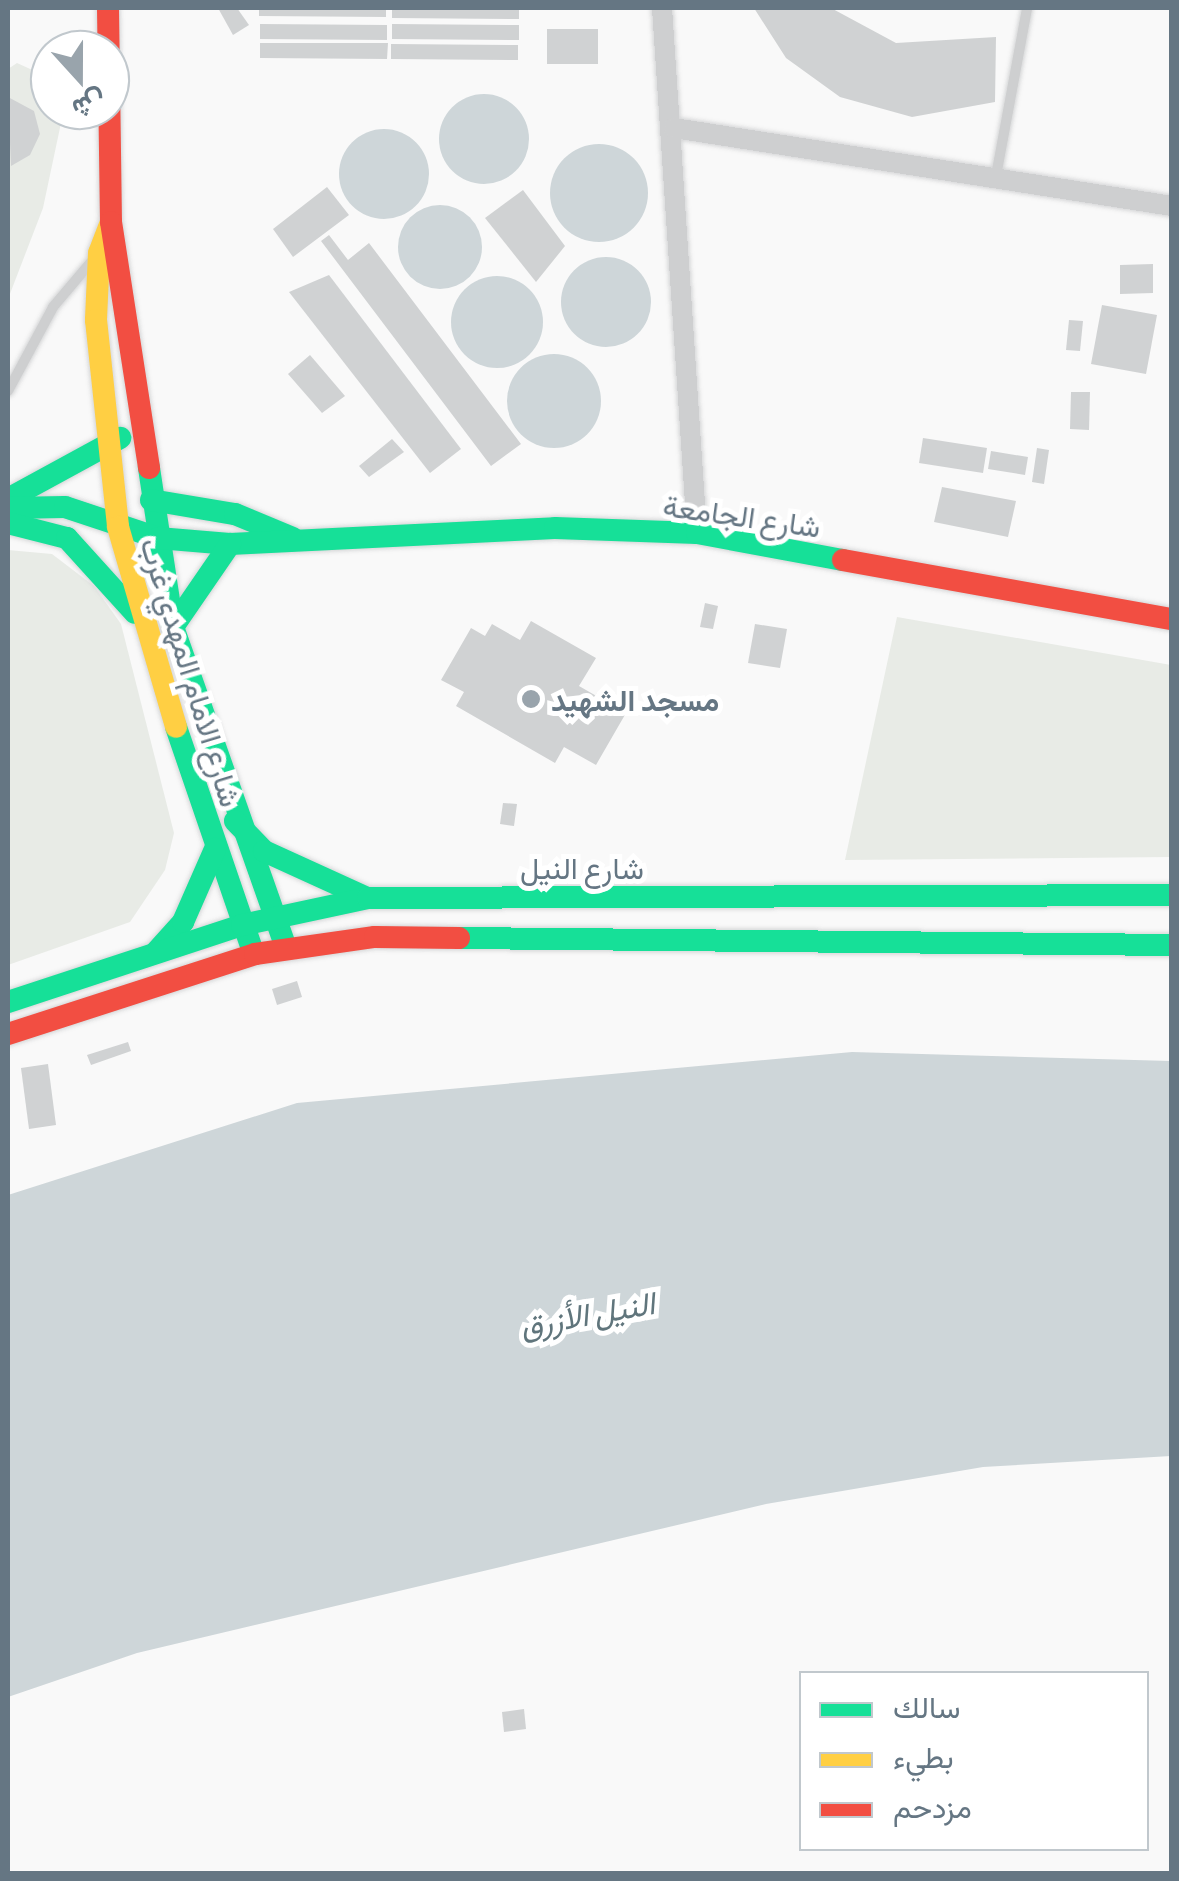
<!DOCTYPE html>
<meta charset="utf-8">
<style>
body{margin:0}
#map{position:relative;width:1179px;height:1881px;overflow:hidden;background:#f9f9f9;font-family:Commissioner,Vazirmatn,sans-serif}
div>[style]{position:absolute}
.green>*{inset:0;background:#e8ebe6}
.water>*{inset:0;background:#ced6d9}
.round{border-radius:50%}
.building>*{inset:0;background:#d0d2d3}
.roads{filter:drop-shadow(0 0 2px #d5d6d7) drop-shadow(0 0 2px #d5d6d7)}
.lane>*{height:10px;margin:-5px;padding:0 5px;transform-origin:5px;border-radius:5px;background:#cecfd0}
.street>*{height:20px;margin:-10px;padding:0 10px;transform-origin:10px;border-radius:10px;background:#cecfd0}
.fast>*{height:22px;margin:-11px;padding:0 11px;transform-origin:11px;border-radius:11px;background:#16e098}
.slow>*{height:22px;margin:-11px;padding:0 11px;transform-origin:11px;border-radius:11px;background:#ffcf43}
.jam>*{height:22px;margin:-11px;padding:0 11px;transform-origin:11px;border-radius:11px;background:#f24e42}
.dots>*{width:28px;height:28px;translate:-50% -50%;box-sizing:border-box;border:5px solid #fff;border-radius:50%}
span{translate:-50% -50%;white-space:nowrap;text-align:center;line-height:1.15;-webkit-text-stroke:10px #fff;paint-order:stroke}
.street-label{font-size:30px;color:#657683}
.poi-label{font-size:30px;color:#657683;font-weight:700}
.left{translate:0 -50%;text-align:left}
.water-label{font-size:32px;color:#60757c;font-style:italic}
.frame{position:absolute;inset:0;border:10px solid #657683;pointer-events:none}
.legend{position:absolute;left:799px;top:1671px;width:350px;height:180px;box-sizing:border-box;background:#fff;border:2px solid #c1c8cd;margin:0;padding:12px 18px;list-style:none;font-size:30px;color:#657683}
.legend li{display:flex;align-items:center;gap:20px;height:50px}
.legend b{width:50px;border:2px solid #c1c8cd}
.north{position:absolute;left:30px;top:30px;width:100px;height:100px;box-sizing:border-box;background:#fff;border:2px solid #c1c8cd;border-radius:50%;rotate:159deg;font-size:28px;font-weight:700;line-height:40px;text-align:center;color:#657683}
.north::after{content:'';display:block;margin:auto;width:35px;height:45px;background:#99a4ac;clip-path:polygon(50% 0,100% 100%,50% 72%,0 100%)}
</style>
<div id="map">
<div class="green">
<div style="clip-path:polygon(17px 63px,50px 78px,50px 110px,60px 110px,61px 123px,43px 208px,8px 299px,8px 69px)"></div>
<div style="clip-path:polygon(8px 550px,52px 554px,94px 586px,121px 624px,174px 833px,165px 870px,130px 922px,8px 965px)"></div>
<div style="clip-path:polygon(897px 617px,1171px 665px,1171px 857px,845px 860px)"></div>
</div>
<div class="water">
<div class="round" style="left:439px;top:94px;width:90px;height:90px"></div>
<div class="round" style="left:339px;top:129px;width:90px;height:90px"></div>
<div class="round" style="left:550px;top:144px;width:98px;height:98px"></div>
<div class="round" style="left:398px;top:205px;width:84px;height:84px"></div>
<div class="round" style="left:561px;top:257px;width:90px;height:90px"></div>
<div class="round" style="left:451px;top:276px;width:92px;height:92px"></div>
<div class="round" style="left:507px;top:354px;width:94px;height:94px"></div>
<div style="clip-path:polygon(852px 1052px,1171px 1061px,1171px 1456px,983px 1467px,766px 1504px,137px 1653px,8px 1697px,8px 1195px,297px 1103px)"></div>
</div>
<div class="building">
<div style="clip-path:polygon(218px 8px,237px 8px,249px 25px,233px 35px)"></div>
<div style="clip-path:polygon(259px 8px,386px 8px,386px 17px,259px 16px)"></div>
<div style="clip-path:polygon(392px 8px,519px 8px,519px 19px,392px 18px)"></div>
<div style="clip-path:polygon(754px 8px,831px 8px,896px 43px,996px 37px,995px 102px,912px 117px,840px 97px,786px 58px)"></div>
<div style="clip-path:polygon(260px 24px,387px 25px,387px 40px,260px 39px)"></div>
<div style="clip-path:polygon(392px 24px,519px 25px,519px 40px,392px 39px)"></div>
<div style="clip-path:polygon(547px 29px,598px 29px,598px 64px,547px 64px)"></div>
<div style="clip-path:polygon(260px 43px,388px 43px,387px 59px,260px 58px)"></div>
<div style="clip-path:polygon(391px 44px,518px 45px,518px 60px,391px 59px)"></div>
<div style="clip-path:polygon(8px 97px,34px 111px,40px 134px,30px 155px,11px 166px)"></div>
<div style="clip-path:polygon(327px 187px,349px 215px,293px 257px,273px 229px)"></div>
<div style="clip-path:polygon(523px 190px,565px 246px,536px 282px,485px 218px)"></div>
<div style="clip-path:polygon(329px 235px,348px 260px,369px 243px,521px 444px,491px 466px,321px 241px)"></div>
<div style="clip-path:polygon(1153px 264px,1153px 293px,1120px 294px,1120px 265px)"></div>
<div style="clip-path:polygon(329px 275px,461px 449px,430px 473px,289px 292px)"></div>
<div style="clip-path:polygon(1102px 305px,1157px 315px,1146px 374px,1091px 364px)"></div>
<div style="clip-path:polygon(1069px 320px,1083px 321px,1080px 351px,1066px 350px)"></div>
<div style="clip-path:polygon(310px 355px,345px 396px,322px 413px,288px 374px)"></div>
<div style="clip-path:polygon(1071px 392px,1090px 392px,1089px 430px,1070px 429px)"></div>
<div style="clip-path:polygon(923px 438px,987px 448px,983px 473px,919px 463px)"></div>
<div style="clip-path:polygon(392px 439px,404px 452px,369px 477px,359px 466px)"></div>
<div style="clip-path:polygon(1037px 448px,1049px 450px,1044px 484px,1032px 482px)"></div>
<div style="clip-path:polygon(991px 451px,1028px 457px,1025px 475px,988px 469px)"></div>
<div style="clip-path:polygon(942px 487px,1016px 501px,1008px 537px,934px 522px)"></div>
<div style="clip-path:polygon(705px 603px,718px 606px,713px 629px,700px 627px)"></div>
<div style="clip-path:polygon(531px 621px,596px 658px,579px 686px,626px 713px,596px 765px,564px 747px,555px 763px,456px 706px,464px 692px,441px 680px,471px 628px,485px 636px,492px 624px,520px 640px)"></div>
<div style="clip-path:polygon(755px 624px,787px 629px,780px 668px,748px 663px)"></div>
<div style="clip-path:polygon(503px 803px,517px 804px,514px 826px,500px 824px)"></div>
<div style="clip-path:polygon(297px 981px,302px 997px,277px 1005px,272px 989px)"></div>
<div style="clip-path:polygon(128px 1042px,131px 1051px,91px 1065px,87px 1055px)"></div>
<div style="clip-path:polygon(48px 1064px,56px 1125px,29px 1129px,21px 1068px)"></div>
<div style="clip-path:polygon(524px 1709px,526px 1729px,504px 1732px,502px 1712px)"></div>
</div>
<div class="roads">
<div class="lane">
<div style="left:996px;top:176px;width:171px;rotate:-79.5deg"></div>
<div style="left:8px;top:391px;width:95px;rotate:-61.8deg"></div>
<div style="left:53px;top:307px;width:59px;rotate:-49.8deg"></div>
</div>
<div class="street">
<div style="left:662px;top:8px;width:526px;rotate:86.19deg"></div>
<div style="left:674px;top:128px;width:504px;rotate:8.9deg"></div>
</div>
<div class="fast">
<div style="left:149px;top:468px;width:161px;rotate:81.4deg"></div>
<div style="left:173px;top:627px;width:340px;rotate:70.6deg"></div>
<div style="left:8px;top:499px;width:128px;rotate:-28.6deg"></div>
<div style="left:151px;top:500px;width:85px;rotate:9.5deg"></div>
<div style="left:235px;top:514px;width:63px;rotate:22.5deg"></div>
<div style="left:8px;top:508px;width:57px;rotate:-1deg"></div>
<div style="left:65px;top:507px;width:98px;rotate:18.4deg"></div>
<div style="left:158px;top:538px;width:72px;rotate:4.8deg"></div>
<div style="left:230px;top:544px;width:325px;rotate:-2.8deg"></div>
<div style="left:555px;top:528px;width:142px;rotate:2deg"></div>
<div style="left:697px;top:533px;width:148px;rotate:10.5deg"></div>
<div style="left:8px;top:523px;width:61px;rotate:14.3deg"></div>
<div style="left:67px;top:538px;width:101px;rotate:47.8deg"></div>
<div style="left:173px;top:627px;width:101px;rotate:-55.5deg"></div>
<div style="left:176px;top:727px;width:231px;rotate:71.1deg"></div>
<div style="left:235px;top:821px;width:42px;rotate:46deg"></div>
<div style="left:264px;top:851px;width:111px;rotate:24.5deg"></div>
<div style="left:459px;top:938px;width:713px;rotate:0.56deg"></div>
<div style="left:155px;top:953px;width:42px;rotate:-47.9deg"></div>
<div style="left:183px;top:922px;width:80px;rotate:-66.3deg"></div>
<div style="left:8px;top:1002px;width:246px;rotate:-18.2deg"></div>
<div style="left:242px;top:925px;width:129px;rotate:-12.1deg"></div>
<div style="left:368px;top:898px;width:804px;rotate:-0.21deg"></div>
</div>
<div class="slow">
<div style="left:111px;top:222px;width:33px;rotate:111deg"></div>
<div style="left:99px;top:253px;width:67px;rotate:92.6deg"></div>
<div style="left:96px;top:320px;width:208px;rotate:83.9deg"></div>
<div style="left:118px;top:527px;width:208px;rotate:73.8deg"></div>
</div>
<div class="jam">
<div style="left:108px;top:8px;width:214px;rotate:89.2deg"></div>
<div style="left:111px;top:222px;width:249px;rotate:81.2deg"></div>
<div style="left:843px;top:560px;width:334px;rotate:10.2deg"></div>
<div style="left:8px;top:1034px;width:260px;rotate:-17.9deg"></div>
<div style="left:255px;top:954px;width:121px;rotate:-8.1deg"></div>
<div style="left:375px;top:937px;width:84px;rotate:0.7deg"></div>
</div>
</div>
<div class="dots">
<div style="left:531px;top:699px;background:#99a4ac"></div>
</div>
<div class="street-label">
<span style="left:742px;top:515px;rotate:8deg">شارع الجامعة</span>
<span style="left:192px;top:672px;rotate:73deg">شارع الامام المهدي غرب</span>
<span style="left:582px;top:867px">شارع النيل</span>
</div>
<div class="poi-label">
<span class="left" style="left:551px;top:699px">مسجد الشهيد</span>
</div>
<div class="water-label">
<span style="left:587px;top:1313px;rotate:-10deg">النيل الأزرق</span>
</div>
<div class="frame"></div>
<ul class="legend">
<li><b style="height:12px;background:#16e098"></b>سالك</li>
<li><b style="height:12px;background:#ffcf43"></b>بطيء</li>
<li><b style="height:12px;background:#f24e42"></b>مزدحم</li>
</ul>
<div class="north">ش</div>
</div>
